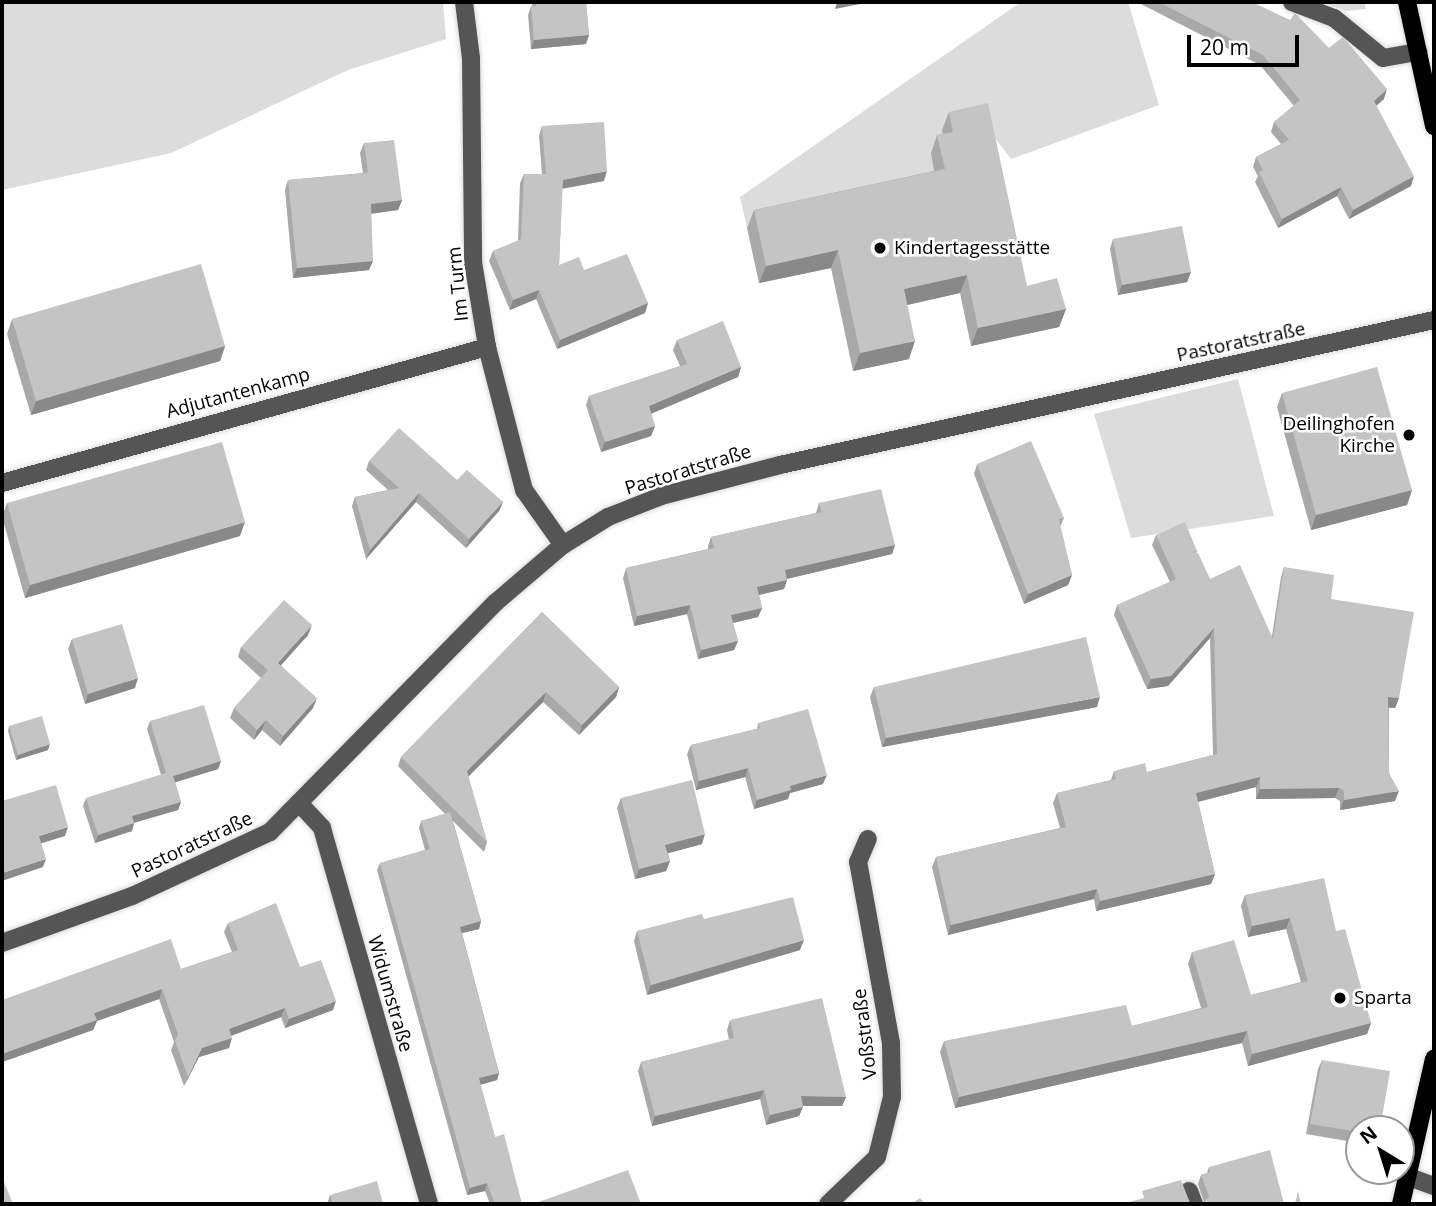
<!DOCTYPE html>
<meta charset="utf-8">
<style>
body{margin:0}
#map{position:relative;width:1436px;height:1206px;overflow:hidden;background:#fff;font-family:"Open Sans",sans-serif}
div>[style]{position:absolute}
.green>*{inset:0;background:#dcdcdc}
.roads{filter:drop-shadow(0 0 2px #dbdbdb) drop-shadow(0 0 2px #dbdbdb)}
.minor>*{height:18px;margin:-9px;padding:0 9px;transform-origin:9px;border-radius:9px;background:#555}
.major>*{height:18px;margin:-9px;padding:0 9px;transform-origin:9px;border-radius:9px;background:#000}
.wall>*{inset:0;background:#a9a9a9}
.shaded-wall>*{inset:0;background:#898989}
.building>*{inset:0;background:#c4c4c4}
.dots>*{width:19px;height:19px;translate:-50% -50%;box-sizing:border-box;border:4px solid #fff;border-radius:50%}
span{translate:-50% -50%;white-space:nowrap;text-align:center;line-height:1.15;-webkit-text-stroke:5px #fff;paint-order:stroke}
.poi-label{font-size:19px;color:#000}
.left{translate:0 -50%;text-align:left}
.right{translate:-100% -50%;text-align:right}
.street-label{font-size:19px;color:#000}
.frame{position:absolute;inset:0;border:4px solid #000;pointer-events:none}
.north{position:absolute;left:1345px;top:1115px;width:70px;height:70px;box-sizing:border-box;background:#fff;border:2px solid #999;border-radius:50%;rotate:322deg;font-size:19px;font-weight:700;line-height:28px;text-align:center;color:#000}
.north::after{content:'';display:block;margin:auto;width:24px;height:32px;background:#000;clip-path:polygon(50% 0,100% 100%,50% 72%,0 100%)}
.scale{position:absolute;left:1187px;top:35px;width:112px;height:32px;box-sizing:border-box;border:4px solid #000;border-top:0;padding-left:9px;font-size:21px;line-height:24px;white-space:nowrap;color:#000;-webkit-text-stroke:5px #fff;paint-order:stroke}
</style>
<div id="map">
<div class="green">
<div style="clip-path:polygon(2px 2px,443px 2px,446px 39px,348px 70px,171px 153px,2px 190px)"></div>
<div style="clip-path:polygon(1021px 2px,1128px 2px,1159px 105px,1011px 159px,982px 121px,943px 130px,947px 150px,938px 187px,747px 228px,740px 197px)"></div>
<div style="clip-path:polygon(1322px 2px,1364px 2px,1366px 9px,1346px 11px)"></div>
<div style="clip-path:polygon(1238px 379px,1274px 516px,1131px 538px,1094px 414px)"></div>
</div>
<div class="roads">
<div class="minor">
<div style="left:464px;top:2px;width:56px;rotate:82.9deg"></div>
<div style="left:471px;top:58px;width:204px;rotate:89.4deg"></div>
<div style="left:473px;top:262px;width:86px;rotate:80.6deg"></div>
<div style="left:487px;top:347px;width:148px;rotate:75.5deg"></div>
<div style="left:524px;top:490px;width:67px;rotate:54.7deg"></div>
<div style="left:1292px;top:2px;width:45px;rotate:20.9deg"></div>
<div style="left:1334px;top:18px;width:63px;rotate:39.2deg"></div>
<div style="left:1383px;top:58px;width:36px;rotate:-10deg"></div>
<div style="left:2px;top:483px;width:504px;rotate:-15.66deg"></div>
<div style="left:299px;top:803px;width:34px;rotate:47deg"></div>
<div style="left:322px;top:828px;width:391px;rotate:74.1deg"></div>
<div style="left:2px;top:943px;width:138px;rotate:-19.9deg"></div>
<div style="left:132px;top:896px;width:152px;rotate:-24.9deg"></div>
<div style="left:270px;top:832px;width:321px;rotate:-45.5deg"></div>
<div style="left:495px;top:603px;width:89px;rotate:-40.5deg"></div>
<div style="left:563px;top:545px;width:53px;rotate:-31.9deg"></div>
<div style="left:608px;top:517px;width:57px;rotate:-21.6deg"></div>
<div style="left:661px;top:496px;width:123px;rotate:-14.6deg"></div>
<div style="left:780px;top:465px;width:670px;rotate:-12.5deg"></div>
<div style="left:1409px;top:1177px;width:27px;rotate:20deg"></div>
<div style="left:1189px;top:1191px;width:14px;rotate:69deg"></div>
<div style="left:828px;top:1204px;width:68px;rotate:-43.8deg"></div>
<div style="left:877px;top:1157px;width:62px;rotate:-76deg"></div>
<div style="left:892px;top:1097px;width:54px;rotate:-91.1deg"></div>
<div style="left:891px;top:1043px;width:184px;rotate:-100.3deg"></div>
<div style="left:858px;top:862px;width:25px;rotate:-67deg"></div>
</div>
<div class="major">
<div style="left:1407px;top:2px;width:127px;rotate:77.7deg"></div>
<div style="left:1401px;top:1204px;width:149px;rotate:-77.2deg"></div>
</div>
</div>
<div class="wall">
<div style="clip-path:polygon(532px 2px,586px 2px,589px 35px,586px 44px,531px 49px,528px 15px,531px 6px,532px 6px)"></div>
<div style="clip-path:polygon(1137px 2px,1252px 2px,1329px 48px,1384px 99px,1376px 106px,1411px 186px,1349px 219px,1337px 196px,1278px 228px,1255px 182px,1258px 176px,1253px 167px,1256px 157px,1281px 144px,1271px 132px,1274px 122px,1294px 106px,1260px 65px)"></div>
<div style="clip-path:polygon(949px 112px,1027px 286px,1066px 309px,1059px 327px,971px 346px,960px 293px,907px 305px,909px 359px,853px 371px,831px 268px,759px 283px,747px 228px,754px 210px,934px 171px,931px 153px,937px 135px,943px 134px,942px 130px)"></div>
<div style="clip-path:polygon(542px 126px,604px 181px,562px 189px,559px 265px,584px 270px,648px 303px,645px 313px,557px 349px,536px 299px,510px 310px,489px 261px,493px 251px,518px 241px,520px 183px,524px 174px,542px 174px,539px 136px)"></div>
<div style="clip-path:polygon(364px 143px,402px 200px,398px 210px,371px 214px,369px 270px,293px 278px,285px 190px,288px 180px,363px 173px,360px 153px)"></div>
<div style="clip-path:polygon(1113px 239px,1191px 272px,1187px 282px,1118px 295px,1110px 249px)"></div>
<div style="clip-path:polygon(12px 319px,225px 346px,220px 361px,31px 415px,7px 334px)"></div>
<div style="clip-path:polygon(677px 340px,741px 367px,738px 377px,651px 414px,655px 426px,651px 436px,601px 452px,586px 405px,589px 396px,680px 366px,673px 350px)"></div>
<div style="clip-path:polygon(1282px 393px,1412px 490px,1407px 505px,1311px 530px,1277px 407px)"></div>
<div style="clip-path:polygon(369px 461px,457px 480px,503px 502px,499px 511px,466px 548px,416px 502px,366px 559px,352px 506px,355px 497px,388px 490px,366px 470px)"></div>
<div style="clip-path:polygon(977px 464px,1064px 518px,1060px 527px,1072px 575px,1068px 585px,1024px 604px,974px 474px)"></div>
<div style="clip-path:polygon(7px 503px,240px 536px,25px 598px,2px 517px)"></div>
<div style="clip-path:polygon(819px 503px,895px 545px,892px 554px,787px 579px,784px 589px,759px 595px,762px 608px,758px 617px,733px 623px,738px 641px,734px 650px,698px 659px,687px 614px,634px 626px,623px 578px,626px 568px,708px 549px,708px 546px,711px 537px,816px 513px)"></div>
<div style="clip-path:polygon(1156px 535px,1197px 551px,1196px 553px,1210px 579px,1272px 636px,1281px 577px,1284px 567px,1331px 599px,1399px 698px,1395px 708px,1389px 708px,1389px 773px,1395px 801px,1340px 810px,1340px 801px,1335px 798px,1256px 799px,1256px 787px,1198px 802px,1215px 874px,1211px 884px,1096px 911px,1094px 899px,948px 935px,932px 867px,936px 857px,1060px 828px,1053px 803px,1057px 793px,1111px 780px,1114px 771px,1147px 772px,1213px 755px,1210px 638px,1168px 686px,1147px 689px,1114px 615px,1117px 605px,1170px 582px,1152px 545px)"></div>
<div style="clip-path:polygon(542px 612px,619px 687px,616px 697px,579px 735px,543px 702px,468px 776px,487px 842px,484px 852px,453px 821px,481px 921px,479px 929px,462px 933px,499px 1073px,497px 1080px,480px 1085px,495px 1137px,522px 1204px,490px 1204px,485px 1191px,467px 1195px,377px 870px,380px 863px,425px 850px,419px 828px,421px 821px,445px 814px,398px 766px,401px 757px)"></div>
<div style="clip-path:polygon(308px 635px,281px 665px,313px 708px,280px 746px,262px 730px,254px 740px,230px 718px,234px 708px,261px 678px,238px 657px,241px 647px)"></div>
<div style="clip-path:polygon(72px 639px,135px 688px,85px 704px,68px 649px)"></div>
<div style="clip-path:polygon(874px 687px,1097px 707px,882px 747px,870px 697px)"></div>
<div style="clip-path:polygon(150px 721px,221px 761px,218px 769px,175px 782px,181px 802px,178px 810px,134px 823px,132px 831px,95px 843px,83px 806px,86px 798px,161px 775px,147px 729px)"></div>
<div style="clip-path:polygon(758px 723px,823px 784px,790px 793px,788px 799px,754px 809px,745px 777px,696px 790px,687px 754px,691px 745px,757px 729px)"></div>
<div style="clip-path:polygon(9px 726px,48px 750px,16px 760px,8px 731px)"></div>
<div style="clip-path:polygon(621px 798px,702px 844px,668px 853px,670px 861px,666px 871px,635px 879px,617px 808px)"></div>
<div style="clip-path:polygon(1245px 895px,1336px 931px,1371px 1023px,1367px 1034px,1248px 1066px,1242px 1043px,955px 1108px,940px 1052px,944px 1041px,1132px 1026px,1201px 1008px,1188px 964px,1192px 952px,1251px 995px,1301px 982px,1286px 929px,1248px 937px,1241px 906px)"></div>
<div style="clip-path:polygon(704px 919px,800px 950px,647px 995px,634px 941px,637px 931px)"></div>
<div style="clip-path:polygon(228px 923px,300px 967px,333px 1010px,285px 1028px,281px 1017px,231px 1036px,229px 1048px,199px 1057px,184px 1086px,171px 1050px,174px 1042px,159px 999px,97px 1021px,93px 1030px,2px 1062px,181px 969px,232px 952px,224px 932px)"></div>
<div style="clip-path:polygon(730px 1020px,846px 1097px,842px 1106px,803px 1106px,799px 1116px,766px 1125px,760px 1099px,652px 1126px,638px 1071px,641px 1062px,729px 1040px,727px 1030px)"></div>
<div style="clip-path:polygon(1322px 1060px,1359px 1129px,1359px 1143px,1306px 1134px,1318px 1069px)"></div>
<div style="clip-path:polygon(1209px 1167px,1284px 1204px,1204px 1202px,1198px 1184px,1201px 1175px,1207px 1173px)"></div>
<div style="clip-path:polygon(330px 1195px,383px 1204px,327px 1204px)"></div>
</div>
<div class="shaded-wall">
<div style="clip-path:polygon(837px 2px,870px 2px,835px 9px)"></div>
<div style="clip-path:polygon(589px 35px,586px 44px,531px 49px,534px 40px)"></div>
<div style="clip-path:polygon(1387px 89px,1384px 99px,1370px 111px,1374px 101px)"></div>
<div style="clip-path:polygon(607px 171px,604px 181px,559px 189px,563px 180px)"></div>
<div style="clip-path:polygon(1414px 176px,1411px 186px,1349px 219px,1353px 210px)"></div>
<div style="clip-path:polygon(1341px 187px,1337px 196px,1278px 228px,1282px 219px)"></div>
<div style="clip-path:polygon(402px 200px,398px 210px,367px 214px,371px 204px)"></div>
<div style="clip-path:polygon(838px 250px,831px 268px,759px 283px,766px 266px)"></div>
<div style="clip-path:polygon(373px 261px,369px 270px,293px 278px,297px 268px)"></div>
<div style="clip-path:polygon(1191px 272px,1187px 282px,1118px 295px,1122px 285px)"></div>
<div style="clip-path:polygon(967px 275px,960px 293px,898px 307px,904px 289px)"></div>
<div style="clip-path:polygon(539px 290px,536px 299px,510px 310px,513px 300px)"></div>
<div style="clip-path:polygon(648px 303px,645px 313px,557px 349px,560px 340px)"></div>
<div style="clip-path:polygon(1066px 309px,1059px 327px,971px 346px,978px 328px)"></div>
<div style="clip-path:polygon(915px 341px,909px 359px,853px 371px,860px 353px)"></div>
<div style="clip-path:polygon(225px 346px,220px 361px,31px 415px,36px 401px)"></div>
<div style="clip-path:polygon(741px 367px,738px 377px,645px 416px,649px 406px)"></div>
<div style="clip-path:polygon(655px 426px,651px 436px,601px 452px,605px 442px)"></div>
<div style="clip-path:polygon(1412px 490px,1407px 505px,1311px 530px,1316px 515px)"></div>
<div style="clip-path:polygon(419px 493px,416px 502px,366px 559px,370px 550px)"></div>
<div style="clip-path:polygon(503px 502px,499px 511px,466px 548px,469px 539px)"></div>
<div style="clip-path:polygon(245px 522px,240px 536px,25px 598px,30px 585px)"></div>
<div style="clip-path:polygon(895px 545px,892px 554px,782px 580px,785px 570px)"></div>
<div style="clip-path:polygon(1072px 575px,1068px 585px,1024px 604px,1028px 594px)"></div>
<div style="clip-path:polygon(787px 580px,784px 589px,754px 596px,757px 587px)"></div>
<div style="clip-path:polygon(690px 605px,687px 614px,634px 626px,637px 616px)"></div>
<div style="clip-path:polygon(762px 608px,758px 617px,728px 624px,731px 615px)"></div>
<div style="clip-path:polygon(312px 625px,308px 635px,274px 673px,278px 663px)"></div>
<div style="clip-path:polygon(1214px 628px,1210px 638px,1168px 686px,1147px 689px,1151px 679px)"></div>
<div style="clip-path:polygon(738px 641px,734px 650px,698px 659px,701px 650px)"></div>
<div style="clip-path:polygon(138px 678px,135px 688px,85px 704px,88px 694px)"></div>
<div style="clip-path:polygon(619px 687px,616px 697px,579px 735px,582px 725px)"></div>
<div style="clip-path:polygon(546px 692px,543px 702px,464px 781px,467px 771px)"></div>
<div style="clip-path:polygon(1100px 697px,1097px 707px,882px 747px,886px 738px)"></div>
<div style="clip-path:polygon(1388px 697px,1399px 698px,1395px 708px,1385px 707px)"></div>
<div style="clip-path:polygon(317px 698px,313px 708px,280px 746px,283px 736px)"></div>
<div style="clip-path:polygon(266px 720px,262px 730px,254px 740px,257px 730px)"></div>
<div style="clip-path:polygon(50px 744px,48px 750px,16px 760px,18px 755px)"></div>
<div style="clip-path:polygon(221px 761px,218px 769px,170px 784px,173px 776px)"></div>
<div style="clip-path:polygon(748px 768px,745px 777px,696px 790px,699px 781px)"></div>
<div style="clip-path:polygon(827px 775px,823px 784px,790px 793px,788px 799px,754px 809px,757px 800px,790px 786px)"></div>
<div style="clip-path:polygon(1260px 777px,1256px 787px,1193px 803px,1196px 793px)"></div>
<div style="clip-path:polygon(1339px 788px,1335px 798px,1256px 799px,1260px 789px)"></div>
<div style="clip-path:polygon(1399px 791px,1395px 801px,1340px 810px,1344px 800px)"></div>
<div style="clip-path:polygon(181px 802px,178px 810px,129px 824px,132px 816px)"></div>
<div style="clip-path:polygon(134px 823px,132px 831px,95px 843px,98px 835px)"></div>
<div style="clip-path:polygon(68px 827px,65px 836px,36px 845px,39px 836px)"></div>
<div style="clip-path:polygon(705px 834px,702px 844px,662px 855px,665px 845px)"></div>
<div style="clip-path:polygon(46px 859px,43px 867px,2px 881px,2px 873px)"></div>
<div style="clip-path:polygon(670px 861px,666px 871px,635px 879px,639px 869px)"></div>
<div style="clip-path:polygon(1215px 874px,1211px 884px,1096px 911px,1100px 901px)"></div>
<div style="clip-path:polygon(1097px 889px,1094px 899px,948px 935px,951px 925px)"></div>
<div style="clip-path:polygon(1290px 918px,1286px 929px,1248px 937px,1252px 926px)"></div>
<div style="clip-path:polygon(481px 921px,479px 929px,458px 934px,460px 927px)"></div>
<div style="clip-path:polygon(804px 940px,800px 950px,647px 995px,651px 985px)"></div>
<div style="clip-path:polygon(162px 989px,159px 999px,97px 1021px,93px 1030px,2px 1062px,2px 1054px,94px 1013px)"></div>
<div style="clip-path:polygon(336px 1001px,333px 1010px,285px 1028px,289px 1019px)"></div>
<div style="clip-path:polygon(285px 1008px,281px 1017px,225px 1038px,229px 1029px)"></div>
<div style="clip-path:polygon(1371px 1023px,1367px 1034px,1248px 1066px,1252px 1054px)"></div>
<div style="clip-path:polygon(1247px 1031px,1242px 1043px,955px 1108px,959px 1097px)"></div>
<div style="clip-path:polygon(232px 1038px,229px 1048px,199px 1057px,184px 1086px,188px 1077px,202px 1048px)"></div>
<div style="clip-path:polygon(499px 1073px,497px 1080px,476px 1086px,479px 1078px)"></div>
<div style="clip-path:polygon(764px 1090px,760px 1099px,652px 1126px,655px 1116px)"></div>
<div style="clip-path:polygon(801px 1096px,846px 1097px,842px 1106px,797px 1106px)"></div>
<div style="clip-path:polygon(803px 1107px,799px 1116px,766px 1125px,770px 1115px)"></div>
<div style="clip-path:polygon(487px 1183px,485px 1191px,467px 1195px,470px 1188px)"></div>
</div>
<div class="building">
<div style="clip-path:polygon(536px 2px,586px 2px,589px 35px,534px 40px,531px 6px,536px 6px)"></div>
<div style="clip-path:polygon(1158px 2px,1252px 2px,1290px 20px,1295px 13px,1329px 48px,1343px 37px,1387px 89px,1374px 101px,1414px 176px,1353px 210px,1341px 187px,1282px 219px,1259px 172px,1263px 170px,1256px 157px,1289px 140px,1274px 122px,1300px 100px,1263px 55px)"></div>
<div style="clip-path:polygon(988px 103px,1027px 286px,1057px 278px,1066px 309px,978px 328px,967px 275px,904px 289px,915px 341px,860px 353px,838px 250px,766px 266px,754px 210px,945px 169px,937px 135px,953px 132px,949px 112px)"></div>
<div style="clip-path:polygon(604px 122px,607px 171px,563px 180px,559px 265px,579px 257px,584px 270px,627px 254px,648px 303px,560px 340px,539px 290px,513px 300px,493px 251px,521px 239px,524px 174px,546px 174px,542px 126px)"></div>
<div style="clip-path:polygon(394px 140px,402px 200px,371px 204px,373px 261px,297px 268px,288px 180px,368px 173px,364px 143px)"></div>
<div style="clip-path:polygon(1182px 226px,1191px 272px,1122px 285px,1113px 239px)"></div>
<div style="clip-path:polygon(201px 264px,225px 346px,36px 401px,12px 319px)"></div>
<div style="clip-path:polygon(723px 321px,741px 367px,649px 406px,655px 426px,605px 442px,589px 396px,687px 364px,677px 340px)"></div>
<div style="clip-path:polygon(1377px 367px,1412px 490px,1316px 515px,1282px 393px)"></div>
<div style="clip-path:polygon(399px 428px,457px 480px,467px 470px,503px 502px,469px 539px,419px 493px,370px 550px,355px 497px,399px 488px,369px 461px)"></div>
<div style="clip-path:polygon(1031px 441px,1064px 518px,1059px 519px,1072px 575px,1028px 594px,977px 464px)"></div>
<div style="clip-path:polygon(222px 442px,245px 522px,30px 585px,7px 503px)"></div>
<div style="clip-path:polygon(881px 489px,895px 545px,785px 570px,787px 580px,757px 587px,762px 608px,731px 615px,738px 641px,701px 650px,690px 605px,637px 616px,626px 568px,714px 548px,711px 537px,822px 512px,819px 503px)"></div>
<div style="clip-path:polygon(1185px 522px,1197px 551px,1192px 552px,1198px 553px,1210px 579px,1240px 565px,1273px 639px,1284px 567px,1334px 575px,1331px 599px,1414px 612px,1399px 698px,1388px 697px,1389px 773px,1399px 791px,1344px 800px,1344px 791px,1339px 788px,1260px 789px,1260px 777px,1196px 793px,1215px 874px,1100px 901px,1097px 889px,951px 925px,936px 857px,1066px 827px,1057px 793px,1116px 779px,1114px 771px,1145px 763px,1147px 772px,1217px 754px,1214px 628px,1171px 676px,1151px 679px,1117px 605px,1176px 579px,1156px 535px)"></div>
<div style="clip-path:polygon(284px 600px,312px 625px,278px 663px,317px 698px,283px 736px,266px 720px,257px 730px,234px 708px,268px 670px,241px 647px)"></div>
<div style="clip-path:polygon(542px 612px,619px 687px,582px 725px,546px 692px,467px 771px,487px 842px,401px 757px)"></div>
<div style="clip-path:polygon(122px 624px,138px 678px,88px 694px,72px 639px)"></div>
<div style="clip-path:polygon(1086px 637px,1100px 697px,886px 738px,874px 687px)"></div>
<div style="clip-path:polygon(204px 705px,221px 761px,173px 776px,181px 802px,132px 816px,134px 823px,98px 835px,86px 798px,166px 773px,150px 721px)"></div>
<div style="clip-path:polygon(808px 709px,827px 775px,790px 786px,791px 790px,757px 800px,748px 768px,699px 781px,691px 745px,760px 728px,758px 723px)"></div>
<div style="clip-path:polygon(42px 716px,50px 744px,18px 755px,9px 726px)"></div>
<div style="clip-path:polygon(692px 780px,705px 834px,665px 845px,670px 861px,639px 869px,621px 798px)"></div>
<div style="clip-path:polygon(56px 785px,68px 827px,39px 836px,46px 859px,2px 873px,2px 801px)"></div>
<div style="clip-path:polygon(450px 812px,481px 921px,460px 927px,499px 1073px,479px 1078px,495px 1137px,504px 1134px,522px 1204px,495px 1204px,487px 1183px,470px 1188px,380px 863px,430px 849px,421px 821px)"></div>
<div style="clip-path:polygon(1324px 878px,1336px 931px,1345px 929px,1371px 1023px,1252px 1054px,1247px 1031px,959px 1097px,944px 1041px,1126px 1005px,1132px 1026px,1208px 1007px,1192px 952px,1234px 940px,1251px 995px,1308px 981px,1290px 918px,1252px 926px,1245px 895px)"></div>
<div style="clip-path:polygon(793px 897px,804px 940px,651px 985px,637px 931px,702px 914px,704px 919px)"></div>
<div style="clip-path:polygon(276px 903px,300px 967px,321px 960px,336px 1001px,289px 1019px,285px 1008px,229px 1029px,232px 1038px,202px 1048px,188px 1077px,175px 1041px,178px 1034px,162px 989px,94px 1013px,97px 1020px,2px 1054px,2px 1000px,171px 939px,181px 969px,238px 950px,228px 923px)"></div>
<div style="clip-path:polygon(822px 998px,846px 1097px,801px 1096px,803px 1107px,770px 1115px,764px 1090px,655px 1116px,641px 1062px,734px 1038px,730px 1020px)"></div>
<div style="clip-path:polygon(1322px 1060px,1390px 1071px,1380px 1129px,1359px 1129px,1359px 1132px,1310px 1124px)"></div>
<div style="clip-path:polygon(1270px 1150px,1284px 1204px,1202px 1204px,1209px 1196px,1201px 1175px,1210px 1172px,1209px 1167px)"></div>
<div style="clip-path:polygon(628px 1170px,641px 1204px,533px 1204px)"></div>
<div style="clip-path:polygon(2px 1177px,13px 1204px,2px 1204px)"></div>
<div style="clip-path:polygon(1181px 1180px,1190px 1203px,1194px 1204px,1122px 1204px,1144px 1198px,1142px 1191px)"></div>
<div style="clip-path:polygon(377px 1181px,383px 1204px,333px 1204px,330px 1195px)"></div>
<div style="clip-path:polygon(1298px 1191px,1301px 1204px,1295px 1204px)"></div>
<div style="clip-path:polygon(920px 1198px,925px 1204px,911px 1204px)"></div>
</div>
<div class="dots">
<div style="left:880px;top:248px;background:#000"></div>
<div style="left:1409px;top:435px;background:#000"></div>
<div style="left:1340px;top:998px;background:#000"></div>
</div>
<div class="poi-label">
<span class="left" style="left:894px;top:248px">Kindertagesstätte</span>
<span class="right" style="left:1395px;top:435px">Deilinghofen<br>Kirche</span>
<span class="left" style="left:1354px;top:998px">Sparta</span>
</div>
<div class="street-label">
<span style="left:458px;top:284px;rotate:-96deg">Im Turm</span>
<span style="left:1241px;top:342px;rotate:-12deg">Pastoratstraße</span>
<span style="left:238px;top:393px;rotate:-15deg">Adjutantenkamp</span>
<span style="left:688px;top:470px;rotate:-17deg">Pastoratstraße</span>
<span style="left:192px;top:845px;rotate:-25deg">Pastoratstraße</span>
<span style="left:390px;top:994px;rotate:74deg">Widumstraße</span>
<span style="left:865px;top:1034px;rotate:-97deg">Voßstraße</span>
</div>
<div class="frame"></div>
<div class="north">N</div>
<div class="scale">20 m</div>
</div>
